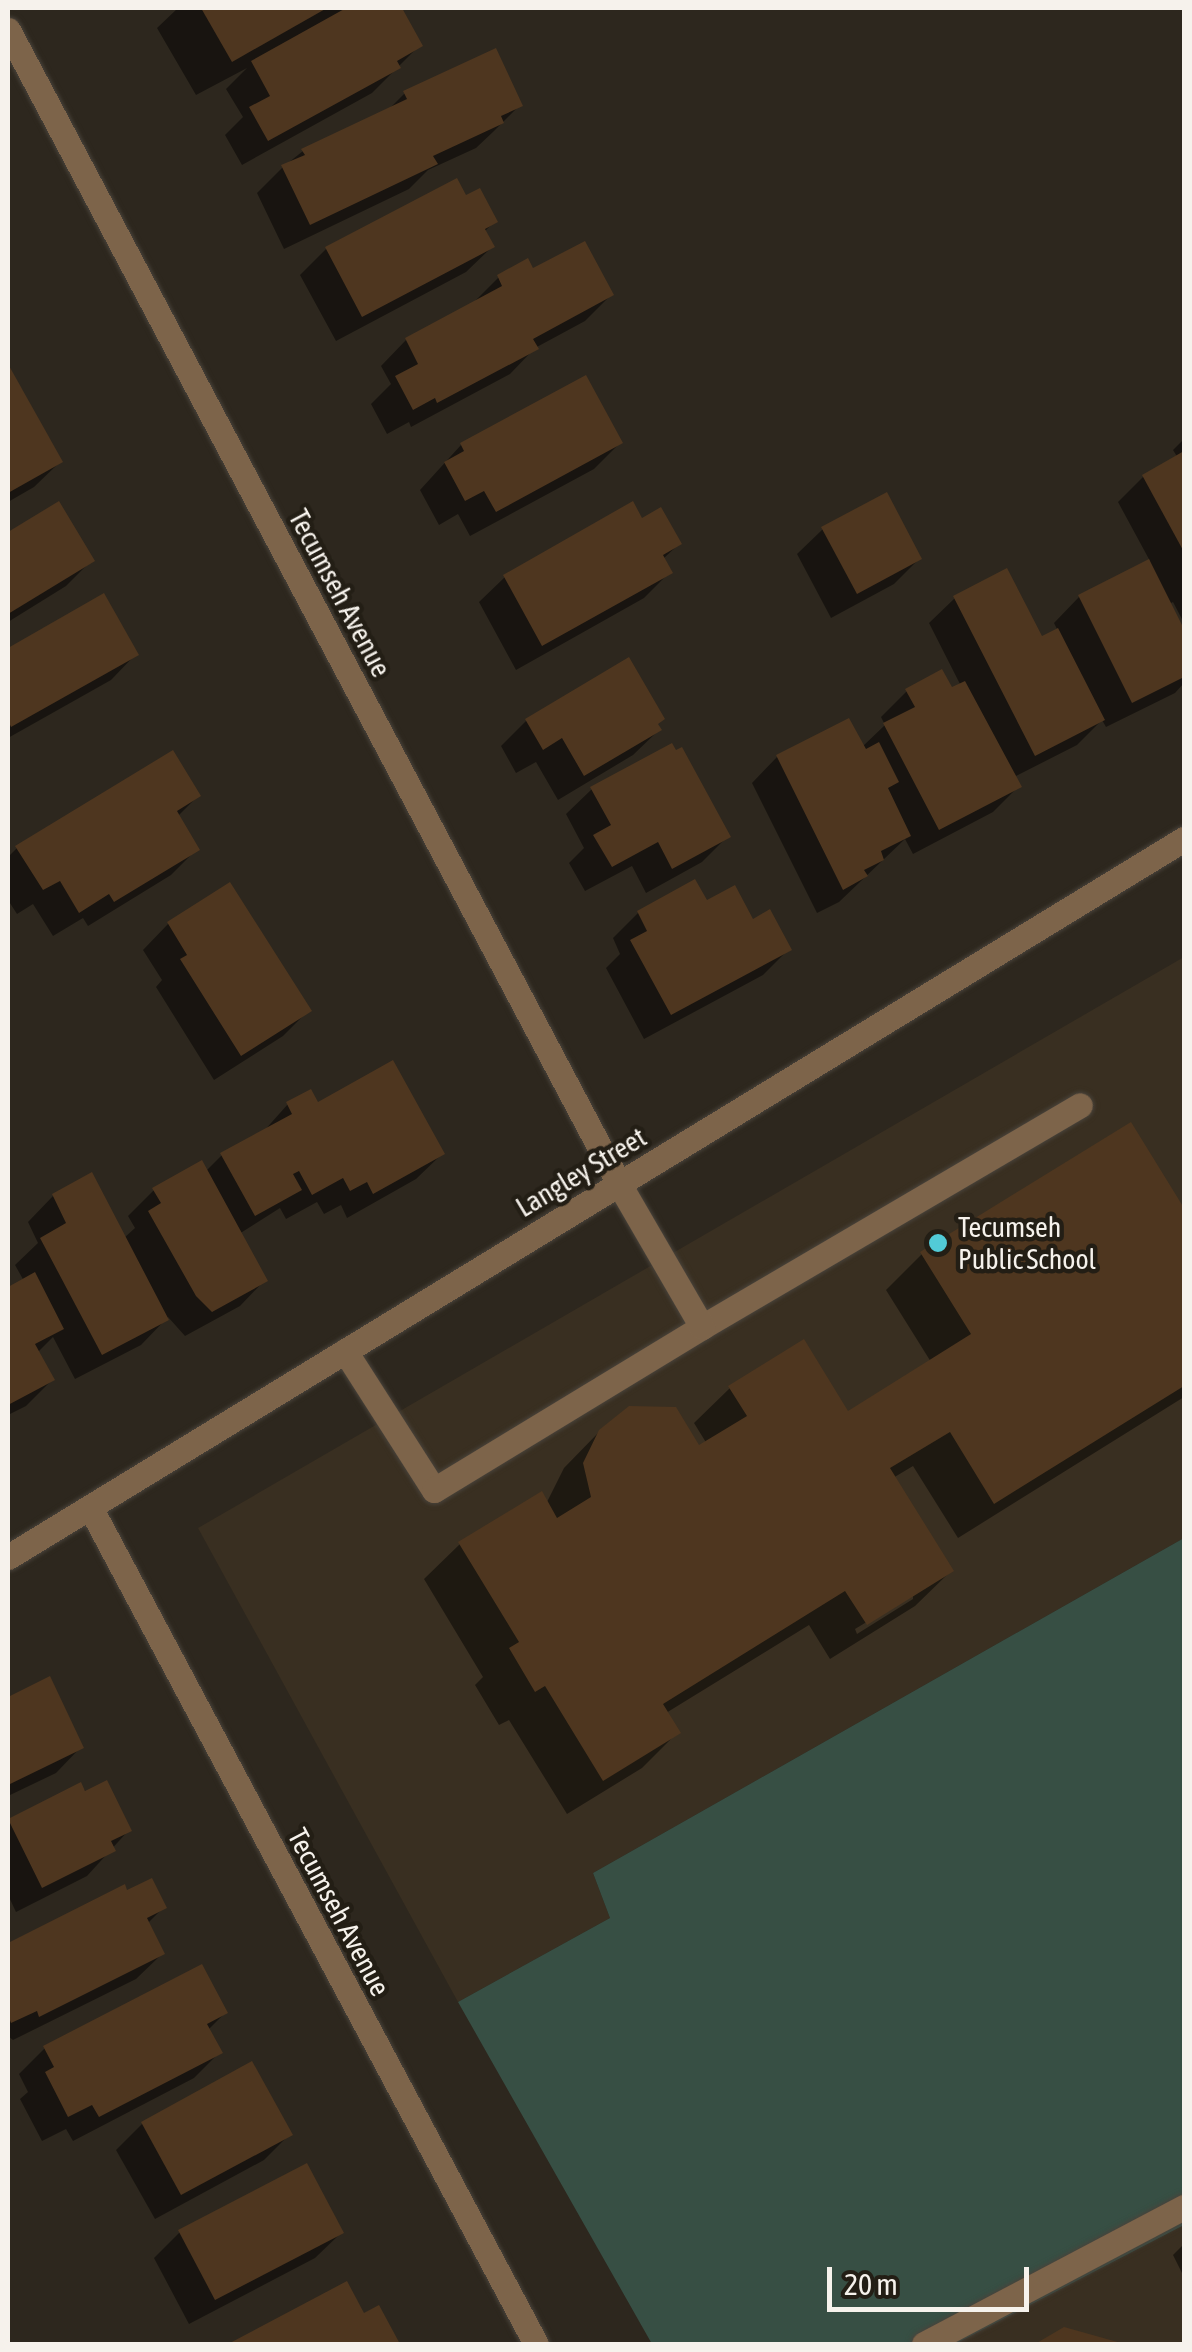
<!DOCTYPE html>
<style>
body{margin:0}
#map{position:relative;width:1192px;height:2352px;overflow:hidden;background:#2d271e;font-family:"Asap Condensed",sans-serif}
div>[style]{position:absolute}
.built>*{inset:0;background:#392f21}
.green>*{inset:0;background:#374f44}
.shadow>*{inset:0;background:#0007}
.building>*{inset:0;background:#4e361f}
.roads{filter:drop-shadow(0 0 2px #49433b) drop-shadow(0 0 2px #49433b)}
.service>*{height:25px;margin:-12.5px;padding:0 12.5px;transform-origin:12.5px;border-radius:12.5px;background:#7d644a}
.minor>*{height:25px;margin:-12.5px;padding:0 12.5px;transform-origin:12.5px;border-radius:12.5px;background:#7d644a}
.dots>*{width:28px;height:28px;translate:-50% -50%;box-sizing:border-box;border:5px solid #231e15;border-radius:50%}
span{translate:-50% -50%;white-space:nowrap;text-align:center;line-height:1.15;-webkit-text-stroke:9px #231e15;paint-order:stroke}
.street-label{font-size:28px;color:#f6f2ec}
.poi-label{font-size:28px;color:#f6f2ec}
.left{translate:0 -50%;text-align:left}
.frame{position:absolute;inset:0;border:10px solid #f6f2ec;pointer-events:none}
.scale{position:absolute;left:827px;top:2267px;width:202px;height:45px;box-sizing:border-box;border:5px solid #f6f2ec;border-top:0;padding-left:12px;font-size:30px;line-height:35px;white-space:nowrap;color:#f6f2ec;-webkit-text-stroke:8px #231e15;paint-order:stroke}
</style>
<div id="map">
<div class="built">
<div style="clip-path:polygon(1184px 957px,1184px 1538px,593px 1873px,610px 1918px,458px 2002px,198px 1528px)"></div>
<div style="clip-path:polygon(1184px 2225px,1184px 2344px,955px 2344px)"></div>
</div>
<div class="green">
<div style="clip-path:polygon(1184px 1538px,1184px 2225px,955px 2344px,652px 2344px,458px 2002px,610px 1918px,593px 1873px)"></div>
</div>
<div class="shadow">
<div style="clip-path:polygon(178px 8px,365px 8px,368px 13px,377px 8px,400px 8px,420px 45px,372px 93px,242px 165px,225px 135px,243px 117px,226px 89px,247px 68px,196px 95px,157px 28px)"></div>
<div style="clip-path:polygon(495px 51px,520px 105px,494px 131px,476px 148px,428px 170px,409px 189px,284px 249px,257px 193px,283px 167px,303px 151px,387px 111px,404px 94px)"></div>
<div style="clip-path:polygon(456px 181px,465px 198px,495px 221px,484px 232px,492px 247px,466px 272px,336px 341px,300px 275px,326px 249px)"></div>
<div style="clip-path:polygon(499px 277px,611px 295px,585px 321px,535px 348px,510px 374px,411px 427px,409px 422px,387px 434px,371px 404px,391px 384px,381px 366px,406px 340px,473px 303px)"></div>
<div style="clip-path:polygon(8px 369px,60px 462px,34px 487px,8px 502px)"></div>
<div style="clip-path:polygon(1184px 439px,1184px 623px,1173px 602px,1169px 604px,1184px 635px,1184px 683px,1175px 693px,1106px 727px,1102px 720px,1077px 745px,1014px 777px,1019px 786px,993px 812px,913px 854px,905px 839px,839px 902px,817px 913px,752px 783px,777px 757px,862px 747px,885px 725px,881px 717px,907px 691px,952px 691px,961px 686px,929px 623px,955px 598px,1041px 640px,1058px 631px,1054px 623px,1079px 597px,1150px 561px,1118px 502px,1143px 477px,1178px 458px,1173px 450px)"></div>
<div style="clip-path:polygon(620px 443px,594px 469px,470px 536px,458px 514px,439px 525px,420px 490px,461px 445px)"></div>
<div style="clip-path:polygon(58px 504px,92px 560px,66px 586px,8px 622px,8px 535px)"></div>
<div style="clip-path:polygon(641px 521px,679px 544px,663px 559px,669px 573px,644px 598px,516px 670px,479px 602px,505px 577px)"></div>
<div style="clip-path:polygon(823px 529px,919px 559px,894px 584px,831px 618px,797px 554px)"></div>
<div style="clip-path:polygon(103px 597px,136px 654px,111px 680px,8px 738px,8px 651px)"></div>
<div style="clip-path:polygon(526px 721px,656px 725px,659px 730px,633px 755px,558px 800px,536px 762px,516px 773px,501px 746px)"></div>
<div style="clip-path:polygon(592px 789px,728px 836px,702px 862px,646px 893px,632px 866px,585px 891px,569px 863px,584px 848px,566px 814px)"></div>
<div style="clip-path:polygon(198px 796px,177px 817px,197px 849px,171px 875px,88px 926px,83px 918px,53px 936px,33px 904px,17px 914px,8px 900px,8px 857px,17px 848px)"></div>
<div style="clip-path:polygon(229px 885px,309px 1010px,283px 1036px,214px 1080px,156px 987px,162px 980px,143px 950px,168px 924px)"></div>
<div style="clip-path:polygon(706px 904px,752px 922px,789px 949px,763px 975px,644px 1039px,606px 968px,620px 954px,613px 938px,638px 913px)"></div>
<div style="clip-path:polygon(288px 1104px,317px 1105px,442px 1154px,416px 1179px,347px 1218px,341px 1205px,324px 1214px,317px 1202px,286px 1219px,280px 1208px,239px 1234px,265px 1280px,240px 1306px,185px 1336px,168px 1317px,141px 1345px,75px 1379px,53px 1337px,37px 1353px,52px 1380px,26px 1406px,8px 1415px,8px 1290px,24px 1281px,15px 1265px,38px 1243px,28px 1222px,53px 1196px,124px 1238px,135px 1228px,128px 1216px,154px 1190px,205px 1172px,222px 1155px,263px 1132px)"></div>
<div style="clip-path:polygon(evenodd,1131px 1126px,1184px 1213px,1184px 1397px,958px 1538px,913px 1466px,893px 1478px,951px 1571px,915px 1606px,830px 1659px,809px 1625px,666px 1713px,677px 1733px,642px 1768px,567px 1814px,509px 1720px,499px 1725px,475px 1685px,483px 1677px,424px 1579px,460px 1544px,546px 1504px,564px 1468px,600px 1431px,699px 1449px,707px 1444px,694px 1423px,730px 1388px,847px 1414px,931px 1362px,886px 1290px,922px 1254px,1131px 1126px,913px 1594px,913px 1599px,857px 1634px,855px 1629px,913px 1594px)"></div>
<div style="clip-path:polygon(49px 1680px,81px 1747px,56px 1773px,8px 1796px,8px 1699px)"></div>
<div style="clip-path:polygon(80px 1786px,129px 1830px,87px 1876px,16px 1912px,8px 1895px,8px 1823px)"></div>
<div style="clip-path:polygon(123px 1888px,126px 1894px,164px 1907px,147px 1924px,162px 1954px,136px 1979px,13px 2040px,8px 2036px,8px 1946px)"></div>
<div style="clip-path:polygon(225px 2013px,208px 2030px,220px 2052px,194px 2078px,73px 2141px,66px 2129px,42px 2141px,20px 2099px,28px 2092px,19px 2074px,45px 2048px)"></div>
<div style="clip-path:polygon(251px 2064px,290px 2134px,264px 2160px,155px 2219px,116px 2150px,142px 2124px)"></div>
<div style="clip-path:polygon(180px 2232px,341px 2233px,315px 2258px,189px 2324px,154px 2258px)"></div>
<div style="clip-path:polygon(1184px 2244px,1184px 2277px,1173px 2255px)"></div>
<div style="clip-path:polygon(346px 2285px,363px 2317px,378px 2309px,397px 2344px,233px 2344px)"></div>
</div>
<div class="building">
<div style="clip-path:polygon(201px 8px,327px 8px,232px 62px)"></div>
<div style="clip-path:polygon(346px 8px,402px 8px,423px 46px,397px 61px,401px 68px,268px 141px,249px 107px,270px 96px,251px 61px)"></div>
<div style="clip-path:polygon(496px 48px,523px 106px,501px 116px,504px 123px,433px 156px,438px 164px,310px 225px,281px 165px,305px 155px,301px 149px,407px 99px,403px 91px)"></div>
<div style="clip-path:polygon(457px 178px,466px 195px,480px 188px,498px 222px,485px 229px,495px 247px,362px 317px,325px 247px)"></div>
<div style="clip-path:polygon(585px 241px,614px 295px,533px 339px,539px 349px,437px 403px,435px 398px,413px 410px,395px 376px,418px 364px,405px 338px,502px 286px,497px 275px,528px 258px,533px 268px)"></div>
<div style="clip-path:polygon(8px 364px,63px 462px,8px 493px)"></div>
<div style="clip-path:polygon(586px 375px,623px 443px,496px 512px,484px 491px,465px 501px,444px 462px,464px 451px,460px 443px)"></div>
<div style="clip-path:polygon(1184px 451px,1184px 552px,1142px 475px)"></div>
<div style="clip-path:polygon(887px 492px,922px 559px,857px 594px,821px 527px)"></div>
<div style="clip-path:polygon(59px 501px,95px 561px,8px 614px,8px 532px)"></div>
<div style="clip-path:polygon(633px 501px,642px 518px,661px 507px,682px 544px,663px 555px,673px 573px,542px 646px,503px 575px)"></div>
<div style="clip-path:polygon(1149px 559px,1184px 629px,1184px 677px,1132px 703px,1078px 595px)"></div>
<div style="clip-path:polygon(1007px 568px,1042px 636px,1058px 628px,1105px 720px,1035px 756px,953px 596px)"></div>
<div style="clip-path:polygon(104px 593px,139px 655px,11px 727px,8px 720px,8px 648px)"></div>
<div style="clip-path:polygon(629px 657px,665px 719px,658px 724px,662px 730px,584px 776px,562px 738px,543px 750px,525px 719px)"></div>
<div style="clip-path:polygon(942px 669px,952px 687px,965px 681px,1022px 787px,939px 830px,883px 723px,915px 707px,905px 689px)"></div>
<div style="clip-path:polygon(849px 718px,866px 749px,879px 742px,899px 782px,888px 788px,911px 836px,881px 851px,884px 860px,864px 870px,868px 876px,843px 890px,776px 755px)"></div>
<div style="clip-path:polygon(672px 743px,676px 750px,682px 747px,731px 837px,672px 869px,658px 842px,612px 867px,593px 835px,611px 825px,590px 787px)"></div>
<div style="clip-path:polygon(173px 750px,201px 796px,177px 811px,200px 850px,114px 902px,109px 894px,79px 913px,60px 881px,43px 890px,15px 846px)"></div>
<div style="clip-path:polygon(695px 879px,707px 900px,735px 885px,753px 919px,770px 909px,792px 950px,671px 1015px,630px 940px,647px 931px,637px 911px)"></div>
<div style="clip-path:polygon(230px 882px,312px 1011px,241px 1056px,180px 959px,187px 955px,167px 922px)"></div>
<div style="clip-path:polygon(393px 1060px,445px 1154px,373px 1194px,367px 1182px,350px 1191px,343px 1178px,312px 1195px,299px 1171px,293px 1174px,302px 1190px,255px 1216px,220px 1153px,292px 1114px,286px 1102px,311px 1089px,318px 1102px)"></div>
<div style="clip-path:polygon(1131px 1122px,1184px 1208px,1184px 1386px,994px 1504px,950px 1432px,890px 1468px,954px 1571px,867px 1625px,845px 1591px,663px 1704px,681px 1733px,603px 1781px,545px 1686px,535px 1692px,509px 1648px,519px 1642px,458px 1542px,542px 1491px,557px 1518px,591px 1497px,583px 1463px,599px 1430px,629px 1406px,676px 1407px,699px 1445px,747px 1416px,728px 1386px,804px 1339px,848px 1411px,971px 1334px,920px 1252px)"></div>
<div style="clip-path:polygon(202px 1160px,268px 1281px,212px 1312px,196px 1296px,148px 1211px,161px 1203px,152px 1188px)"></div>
<div style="clip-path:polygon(92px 1172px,169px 1320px,102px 1355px,40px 1238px,66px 1223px,52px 1194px)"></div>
<div style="clip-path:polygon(35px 1272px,64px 1329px,35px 1344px,55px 1380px,8px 1405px,8px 1287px)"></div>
<div style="clip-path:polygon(50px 1676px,84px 1748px,8px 1785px,8px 1697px)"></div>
<div style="clip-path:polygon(107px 1780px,132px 1831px,111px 1841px,116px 1851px,42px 1888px,8px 1819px,81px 1782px,85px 1791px)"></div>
<div style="clip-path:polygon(152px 1878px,167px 1908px,147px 1918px,165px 1954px,39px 2017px,37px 2011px,11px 2023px,8px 2015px,8px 1943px,125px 1884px,127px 1890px)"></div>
<div style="clip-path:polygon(202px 1964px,228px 2013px,207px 2024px,223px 2053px,99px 2117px,92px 2105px,68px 2117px,45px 2072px,54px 2067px,43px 2046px)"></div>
<div style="clip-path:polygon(252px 2061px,293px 2135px,181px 2195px,141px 2122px)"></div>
<div style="clip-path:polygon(307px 2163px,344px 2233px,215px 2300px,178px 2230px)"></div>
<div style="clip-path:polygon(347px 2281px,364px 2313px,379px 2305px,400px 2344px,228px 2344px)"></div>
<div style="clip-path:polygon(1064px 2327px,1121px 2343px,1120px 2344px,1035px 2344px)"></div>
</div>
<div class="roads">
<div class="service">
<div style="left:702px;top:1327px;width:438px;rotate:-30.4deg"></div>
<div style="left:345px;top:1351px;width:165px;rotate:57.4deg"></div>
<div style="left:434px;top:1490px;width:314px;rotate:-31.3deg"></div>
<div style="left:702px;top:1327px;width:165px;rotate:-120.1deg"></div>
<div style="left:924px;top:2344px;width:294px;rotate:-27.8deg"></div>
</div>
<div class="minor">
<div style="left:8px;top:30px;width:1306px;rotate:62.1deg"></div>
<div style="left:90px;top:1507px;width:948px;rotate:61.95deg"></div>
<div style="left:8px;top:1557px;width:1378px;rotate:-31.41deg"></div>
</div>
</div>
<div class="dots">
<div style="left:938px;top:1243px;background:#52cbd7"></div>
</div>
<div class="street-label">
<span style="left:340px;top:593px;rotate:62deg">Tecumseh Avenue</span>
<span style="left:581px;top:1172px;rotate:-31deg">Langley Street</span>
<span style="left:339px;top:1912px;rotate:62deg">Tecumseh Avenue</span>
</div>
<div class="poi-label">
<span class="left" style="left:958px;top:1243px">Tecumseh<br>Public School</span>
</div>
<div class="frame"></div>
<div class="scale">20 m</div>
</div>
